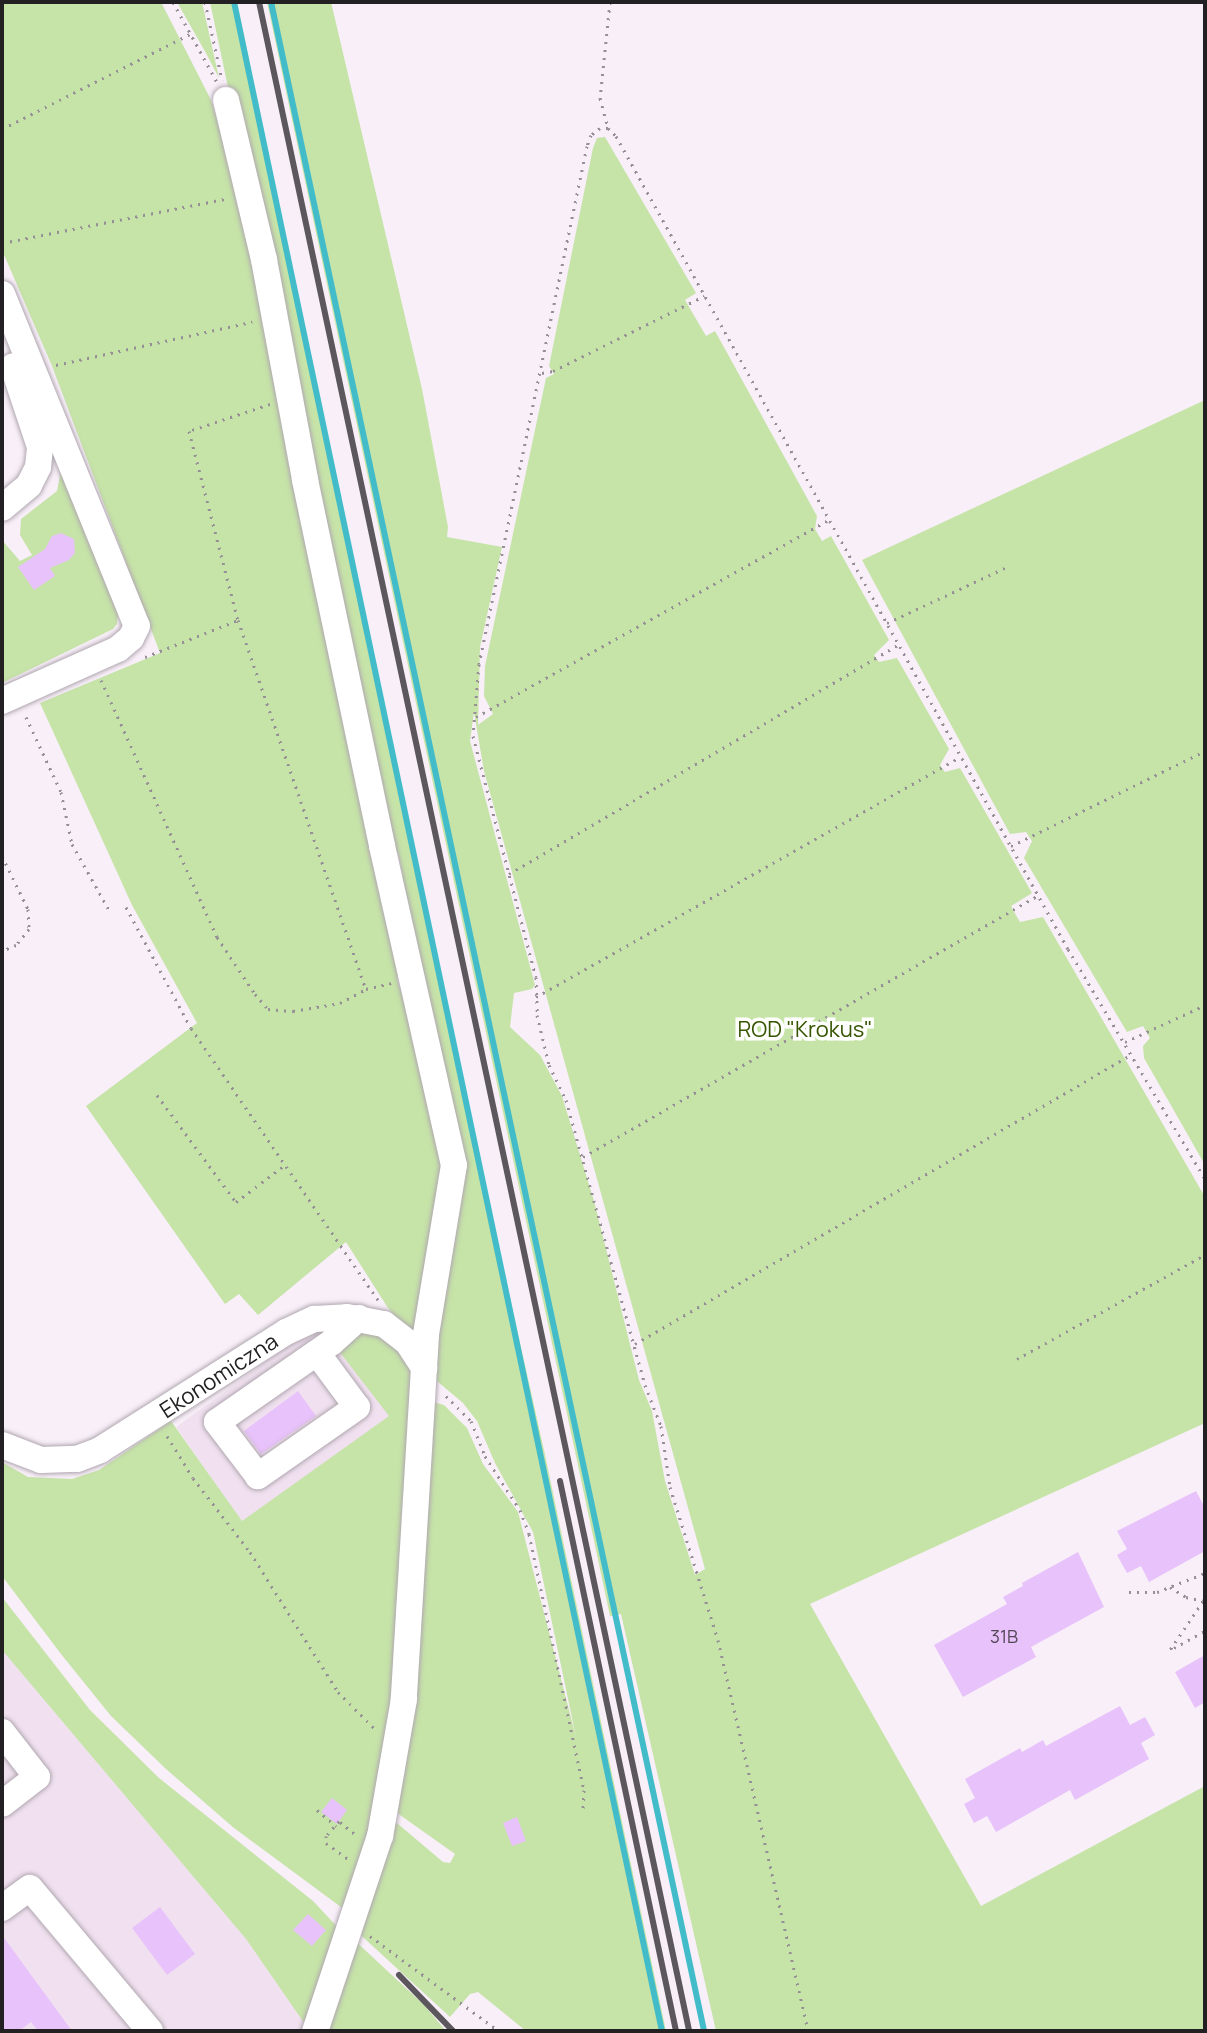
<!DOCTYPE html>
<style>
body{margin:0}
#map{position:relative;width:1207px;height:2033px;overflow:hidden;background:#f8eff8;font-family:Manrope,sans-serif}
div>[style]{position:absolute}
.built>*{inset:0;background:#f1e1f0}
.green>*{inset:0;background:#c6e3a8}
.stream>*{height:6px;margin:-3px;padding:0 3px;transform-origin:3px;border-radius:3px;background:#43bcc9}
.building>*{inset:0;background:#e8c2fa}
.path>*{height:3px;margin-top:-1.5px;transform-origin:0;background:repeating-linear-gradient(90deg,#968f96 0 2px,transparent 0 8px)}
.roads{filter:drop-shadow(0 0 2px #b0a7b0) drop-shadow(0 0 2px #b0a7b0)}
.minor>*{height:26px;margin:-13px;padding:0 13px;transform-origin:13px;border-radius:13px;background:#fff}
.rail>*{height:6px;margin:-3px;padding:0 3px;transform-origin:3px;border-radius:3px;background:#5c575c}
span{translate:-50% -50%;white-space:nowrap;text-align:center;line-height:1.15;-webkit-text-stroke:7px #fff;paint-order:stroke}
.number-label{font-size:18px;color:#544859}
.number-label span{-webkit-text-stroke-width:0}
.park-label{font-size:22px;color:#375501}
.street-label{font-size:22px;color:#232023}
.frame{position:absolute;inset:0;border:4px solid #232023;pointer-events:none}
</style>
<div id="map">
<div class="built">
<div style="clip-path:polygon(318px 1324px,390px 1416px,242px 1522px,176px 1427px)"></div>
<div style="clip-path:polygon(2px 1650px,246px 1939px,310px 2031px,2px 2031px)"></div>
</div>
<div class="green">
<div style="clip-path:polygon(2px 2px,161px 2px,211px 100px,240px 195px,402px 970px,397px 977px,399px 987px,407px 991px,447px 1165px,416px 1333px,404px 1327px,388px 1308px,346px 1242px,258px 1315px,239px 1294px,225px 1304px,86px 1106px,197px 1023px,132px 905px,40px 703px,160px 653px,52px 366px,2px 250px)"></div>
<div style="clip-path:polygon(177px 2px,202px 2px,219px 78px,207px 55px)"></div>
<div style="clip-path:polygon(evenodd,210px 2px,237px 2px,459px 1070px,544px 1450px,666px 2031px,526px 2031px,478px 1992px,470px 1994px,450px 2017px,353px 1928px,364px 1900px,433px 1402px,444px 1405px,467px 1428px,483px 1464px,518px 1512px,576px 1737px,533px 1532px,495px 1463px,477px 1421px,463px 1403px,432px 1377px,459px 1194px,394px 879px,403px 877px,398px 853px,390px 854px,210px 2px,393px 1810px,455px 1854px,450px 1863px,443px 1862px,391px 1818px,393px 1810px)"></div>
<div style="clip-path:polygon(evenodd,267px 2px,331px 2px,422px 389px,448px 527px,447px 537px,502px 547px,480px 647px,478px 725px,493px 714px,484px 696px,485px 666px,546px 378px,554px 374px,549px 366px,593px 148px,597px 138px,605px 137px,696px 293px,685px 300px,706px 336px,715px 331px,817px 516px,815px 529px,822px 541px,831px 536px,889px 640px,874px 655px,879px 662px,897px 658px,949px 749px,940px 765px,945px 772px,960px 768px,1032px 893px,1011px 906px,1013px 910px,1020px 922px,1043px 917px,1205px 1197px,1205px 1423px,810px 1604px,981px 1906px,1205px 1786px,1205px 2031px,716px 2031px,621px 1614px,610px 1616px,267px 2px,474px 712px,484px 771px,705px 1569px,695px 1575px,665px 1481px,652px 1411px,639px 1380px,594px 1201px,562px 1096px,540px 1055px,510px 1027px,514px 993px,532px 989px,535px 985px,470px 741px,474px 712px)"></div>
<div style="clip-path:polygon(1205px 400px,1205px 1165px,1144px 1058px,1143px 1046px,1150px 1038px,1143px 1026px,1127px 1032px,1024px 858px,1032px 841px,1026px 832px,1010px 834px,862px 560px)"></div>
<div style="clip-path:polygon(62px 465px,118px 614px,117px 624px,113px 629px,2px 683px,2px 540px,20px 561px,32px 555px,20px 535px,21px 519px,57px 491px)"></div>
<div style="clip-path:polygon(363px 1324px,414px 1358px,394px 1726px,349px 1913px,234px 1828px,166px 1769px,111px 1716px,61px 1654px,2px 1576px,2px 1462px,28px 1477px,72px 1479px,99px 1470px,171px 1421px,242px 1521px,389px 1416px,335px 1346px)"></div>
<div style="clip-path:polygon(2px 1597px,90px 1710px,159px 1778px,313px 1901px,343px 1933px,309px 2030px,246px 1939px,2px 1650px)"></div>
<div style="clip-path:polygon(351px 1937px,424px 2005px,446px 2031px,319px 2031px)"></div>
</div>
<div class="stream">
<div style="left:234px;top:2px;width:2074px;rotate:78.09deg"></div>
<div style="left:271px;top:2px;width:2075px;rotate:77.95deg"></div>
</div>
<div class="building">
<div style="clip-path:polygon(61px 533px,74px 539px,75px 553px,69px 560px,50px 568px,55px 576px,34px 590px,18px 567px,45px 549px,52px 536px)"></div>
<div style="clip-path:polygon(298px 1391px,316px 1416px,261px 1454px,244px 1431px)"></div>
<div style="clip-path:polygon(1196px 1491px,1205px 1508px,1205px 1551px,1149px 1582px,1141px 1566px,1127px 1573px,1117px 1555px,1127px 1549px,1117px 1531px)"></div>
<div style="clip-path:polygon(1078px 1552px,1104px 1607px,1031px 1647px,1036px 1657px,963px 1697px,934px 1645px,1007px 1604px,1003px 1597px,1023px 1586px,1022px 1583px)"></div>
<div style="clip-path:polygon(1205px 1655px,1205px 1702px,1195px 1708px,1175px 1672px)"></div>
<div style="clip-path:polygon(1120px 1706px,1130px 1725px,1145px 1717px,1155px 1735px,1141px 1743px,1149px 1759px,1075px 1800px,1070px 1790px,996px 1832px,987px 1816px,974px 1823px,964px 1804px,975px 1798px,965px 1779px,1020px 1748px,1022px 1752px,1043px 1740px,1046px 1746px)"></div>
<div style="clip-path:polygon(332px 1798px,347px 1810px,337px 1824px,321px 1812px)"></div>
<div style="clip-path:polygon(517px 1817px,526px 1841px,512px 1846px,503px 1823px)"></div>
<div style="clip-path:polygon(160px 1907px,195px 1954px,167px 1975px,132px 1928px)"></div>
<div style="clip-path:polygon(308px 1914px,326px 1930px,312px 1946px,293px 1930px)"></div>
<div style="clip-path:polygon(2px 1935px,72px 2031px,38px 2031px,31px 2022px,19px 2031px,2px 2031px)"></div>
</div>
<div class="path">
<div style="left:173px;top:2px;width:91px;rotate:61.2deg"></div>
<div style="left:205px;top:2px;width:80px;rotate:77.7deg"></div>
<div style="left:610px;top:2px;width:97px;rotate:95.9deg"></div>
<div style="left:600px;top:98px;width:31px;rotate:75deg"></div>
<div style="left:608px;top:128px;width:11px;rotate:45deg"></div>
<div style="left:616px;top:136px;width:930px;rotate:60.93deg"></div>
<div style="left:1068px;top:949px;width:268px;rotate:59.2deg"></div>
<div style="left:608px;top:128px;width:8px;rotate:180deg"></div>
<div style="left:600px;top:128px;width:11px;rotate:142deg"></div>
<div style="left:591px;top:135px;width:12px;rotate:110deg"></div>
<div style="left:587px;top:146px;width:529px;rotate:101.78deg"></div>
<div style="left:479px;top:664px;width:72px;rotate:94.8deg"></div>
<div style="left:473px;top:736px;width:249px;rotate:75.4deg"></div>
<div style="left:536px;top:977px;width:38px;rotate:88deg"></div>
<div style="left:537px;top:1015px;width:51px;rotate:76.5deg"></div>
<div style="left:549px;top:1065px;width:39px;rotate:64deg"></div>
<div style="left:566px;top:1100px;width:296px;rotate:74.5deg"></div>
<div style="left:645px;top:1385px;width:44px;rotate:68.7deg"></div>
<div style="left:661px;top:1426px;width:62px;rotate:81.6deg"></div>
<div style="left:670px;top:1487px;width:160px;rotate:72.6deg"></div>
<div style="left:718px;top:1640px;width:401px;rotate:77deg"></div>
<div style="left:2px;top:129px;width:211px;rotate:-26.8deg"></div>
<div style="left:2px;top:243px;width:227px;rotate:-11.2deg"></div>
<div style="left:56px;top:365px;width:201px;rotate:-12.4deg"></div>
<div style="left:542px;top:373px;width:11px;rotate:-10deg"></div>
<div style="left:553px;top:371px;width:169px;rotate:-26.4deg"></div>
<div style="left:270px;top:404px;width:85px;rotate:161.6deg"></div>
<div style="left:189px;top:431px;width:195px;rotate:75.5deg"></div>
<div style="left:238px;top:620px;width:391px;rotate:70.9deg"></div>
<div style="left:366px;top:989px;width:26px;rotate:-13deg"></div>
<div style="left:887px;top:623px;width:132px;rotate:-25deg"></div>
<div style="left:145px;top:657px;width:100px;rotate:-21.7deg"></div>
<div style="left:101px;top:680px;width:282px;rotate:65.7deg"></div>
<div style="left:217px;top:937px;width:69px;rotate:56.3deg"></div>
<div style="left:255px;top:994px;width:20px;rotate:49deg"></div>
<div style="left:268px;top:1009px;width:25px;rotate:5deg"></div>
<div style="left:293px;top:1011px;width:48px;rotate:-9.7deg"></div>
<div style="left:340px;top:1003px;width:30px;rotate:-28deg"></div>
<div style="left:26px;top:717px;width:83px;rotate:65deg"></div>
<div style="left:61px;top:792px;width:53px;rotate:78.1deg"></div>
<div style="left:72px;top:844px;width:76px;rotate:60.7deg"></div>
<div style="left:476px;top:717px;width:404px;rotate:-29.2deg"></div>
<div style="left:1011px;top:846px;width:216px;rotate:-26.1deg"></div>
<div style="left:2px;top:856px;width:59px;rotate:63.9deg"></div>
<div style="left:28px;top:909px;width:20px;rotate:87deg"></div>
<div style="left:29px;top:929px;width:21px;rotate:129deg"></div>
<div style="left:16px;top:945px;width:15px;rotate:157deg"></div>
<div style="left:509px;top:874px;width:451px;rotate:-30.5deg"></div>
<div style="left:126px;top:907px;width:137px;rotate:61.8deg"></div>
<div style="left:191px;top:1028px;width:330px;rotate:55.5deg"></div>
<div style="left:536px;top:997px;width:487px;rotate:-29.5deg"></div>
<div style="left:1125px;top:1042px;width:88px;rotate:-24.8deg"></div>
<div style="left:157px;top:1095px;width:133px;rotate:53.6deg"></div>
<div style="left:236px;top:1202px;width:63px;rotate:-37.2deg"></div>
<div style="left:583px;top:1157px;width:524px;rotate:-29.89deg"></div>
<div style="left:635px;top:1344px;width:575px;rotate:-30.26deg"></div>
<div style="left:1017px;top:1359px;width:215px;rotate:-29deg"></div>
<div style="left:446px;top:1396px;width:35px;rotate:45deg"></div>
<div style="left:471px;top:1421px;width:38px;rotate:68deg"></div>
<div style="left:485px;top:1456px;width:64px;rotate:57.1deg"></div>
<div style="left:520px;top:1510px;width:26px;rotate:69deg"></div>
<div style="left:529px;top:1534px;width:262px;rotate:77.9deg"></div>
<div style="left:584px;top:1790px;width:20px;rotate:93deg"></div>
<div style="left:167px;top:1436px;width:49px;rotate:58.2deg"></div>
<div style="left:193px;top:1478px;width:93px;rotate:52.4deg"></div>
<div style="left:250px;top:1552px;width:165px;rotate:57.8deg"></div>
<div style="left:338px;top:1692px;width:52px;rotate:45deg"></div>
<div style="left:1170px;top:1587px;width:19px;rotate:32deg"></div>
<div style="left:1186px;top:1597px;width:17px;rotate:13deg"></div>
<div style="left:1203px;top:1601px;width:59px;rotate:124deg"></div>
<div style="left:1129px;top:1592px;width:28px"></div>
<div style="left:1157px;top:1592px;width:52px;rotate:-21.6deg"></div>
<div style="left:1174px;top:1648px;width:35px;rotate:-29deg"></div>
<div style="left:317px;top:1810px;width:25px;rotate:40deg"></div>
<div style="left:339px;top:1821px;width:20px;rotate:131deg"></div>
<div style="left:326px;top:1836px;width:7px;rotate:90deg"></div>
<div style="left:326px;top:1843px;width:27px;rotate:36deg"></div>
<div style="left:340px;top:1822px;width:21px;rotate:39deg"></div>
<div style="left:370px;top:1936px;width:160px;rotate:36.4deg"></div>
</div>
<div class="roads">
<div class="minor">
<div style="left:226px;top:100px;width:164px;rotate:76.6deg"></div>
<div style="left:264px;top:260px;width:224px;rotate:79.4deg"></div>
<div style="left:305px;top:480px;width:374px;rotate:78.1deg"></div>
<div style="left:382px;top:846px;width:327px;rotate:77.3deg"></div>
<div style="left:454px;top:1165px;width:172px;rotate:99.4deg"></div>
<div style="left:426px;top:1335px;width:365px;rotate:93.5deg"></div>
<div style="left:404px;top:1699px;width:139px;rotate:99.9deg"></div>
<div style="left:380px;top:1836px;width:206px;rotate:108.4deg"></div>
<div style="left:2px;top:294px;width:358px;rotate:67.9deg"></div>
<div style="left:137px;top:626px;width:13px;rotate:117deg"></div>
<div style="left:131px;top:638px;width:17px;rotate:140deg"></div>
<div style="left:118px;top:649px;width:127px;rotate:155.9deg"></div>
<div style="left:2px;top:508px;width:35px;rotate:-40deg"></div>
<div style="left:29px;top:485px;width:20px;rotate:-63deg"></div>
<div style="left:38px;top:467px;width:20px;rotate:-84deg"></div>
<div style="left:40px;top:447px;width:85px;rotate:-108.4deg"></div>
<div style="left:317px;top:1353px;width:67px;rotate:53.5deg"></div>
<div style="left:357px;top:1407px;width:121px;rotate:145.1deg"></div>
<div style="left:258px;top:1476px;width:68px;rotate:-127.2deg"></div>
<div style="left:217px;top:1422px;width:140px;rotate:-34.8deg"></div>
<div style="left:332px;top:1342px;width:36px;rotate:-42deg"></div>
<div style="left:2px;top:1445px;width:42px;rotate:21deg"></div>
<div style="left:41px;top:1460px;width:36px;rotate:-2deg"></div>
<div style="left:77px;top:1459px;width:25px;rotate:-21deg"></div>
<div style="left:100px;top:1450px;width:220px;rotate:-32.4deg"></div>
<div style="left:286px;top:1332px;width:31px;rotate:-25deg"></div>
<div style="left:314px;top:1319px;width:33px;rotate:-3deg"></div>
<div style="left:347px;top:1317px;width:38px;rotate:11deg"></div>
<div style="left:384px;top:1324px;width:31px;rotate:38deg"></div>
<div style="left:408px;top:1343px;width:30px;rotate:57deg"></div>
<div style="left:2px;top:1732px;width:57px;rotate:52.1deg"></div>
<div style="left:37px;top:1777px;width:44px;rotate:142.4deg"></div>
<div style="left:2px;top:1908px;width:34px;rotate:-36deg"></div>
<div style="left:30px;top:1888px;width:187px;rotate:50deg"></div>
</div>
</div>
<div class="rail">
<div style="left:259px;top:2px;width:2074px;rotate:78.03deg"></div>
<div style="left:560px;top:1481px;width:562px;rotate:78.09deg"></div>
<div style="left:399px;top:1975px;width:78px;rotate:46deg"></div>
</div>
<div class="number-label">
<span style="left:1004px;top:1636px">31B</span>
</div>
<div class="park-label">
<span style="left:805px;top:1030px">ROD "Krokus"</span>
</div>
<div class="street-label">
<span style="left:219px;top:1376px;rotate:-33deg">Ekonomiczna</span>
</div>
<div class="frame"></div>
</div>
